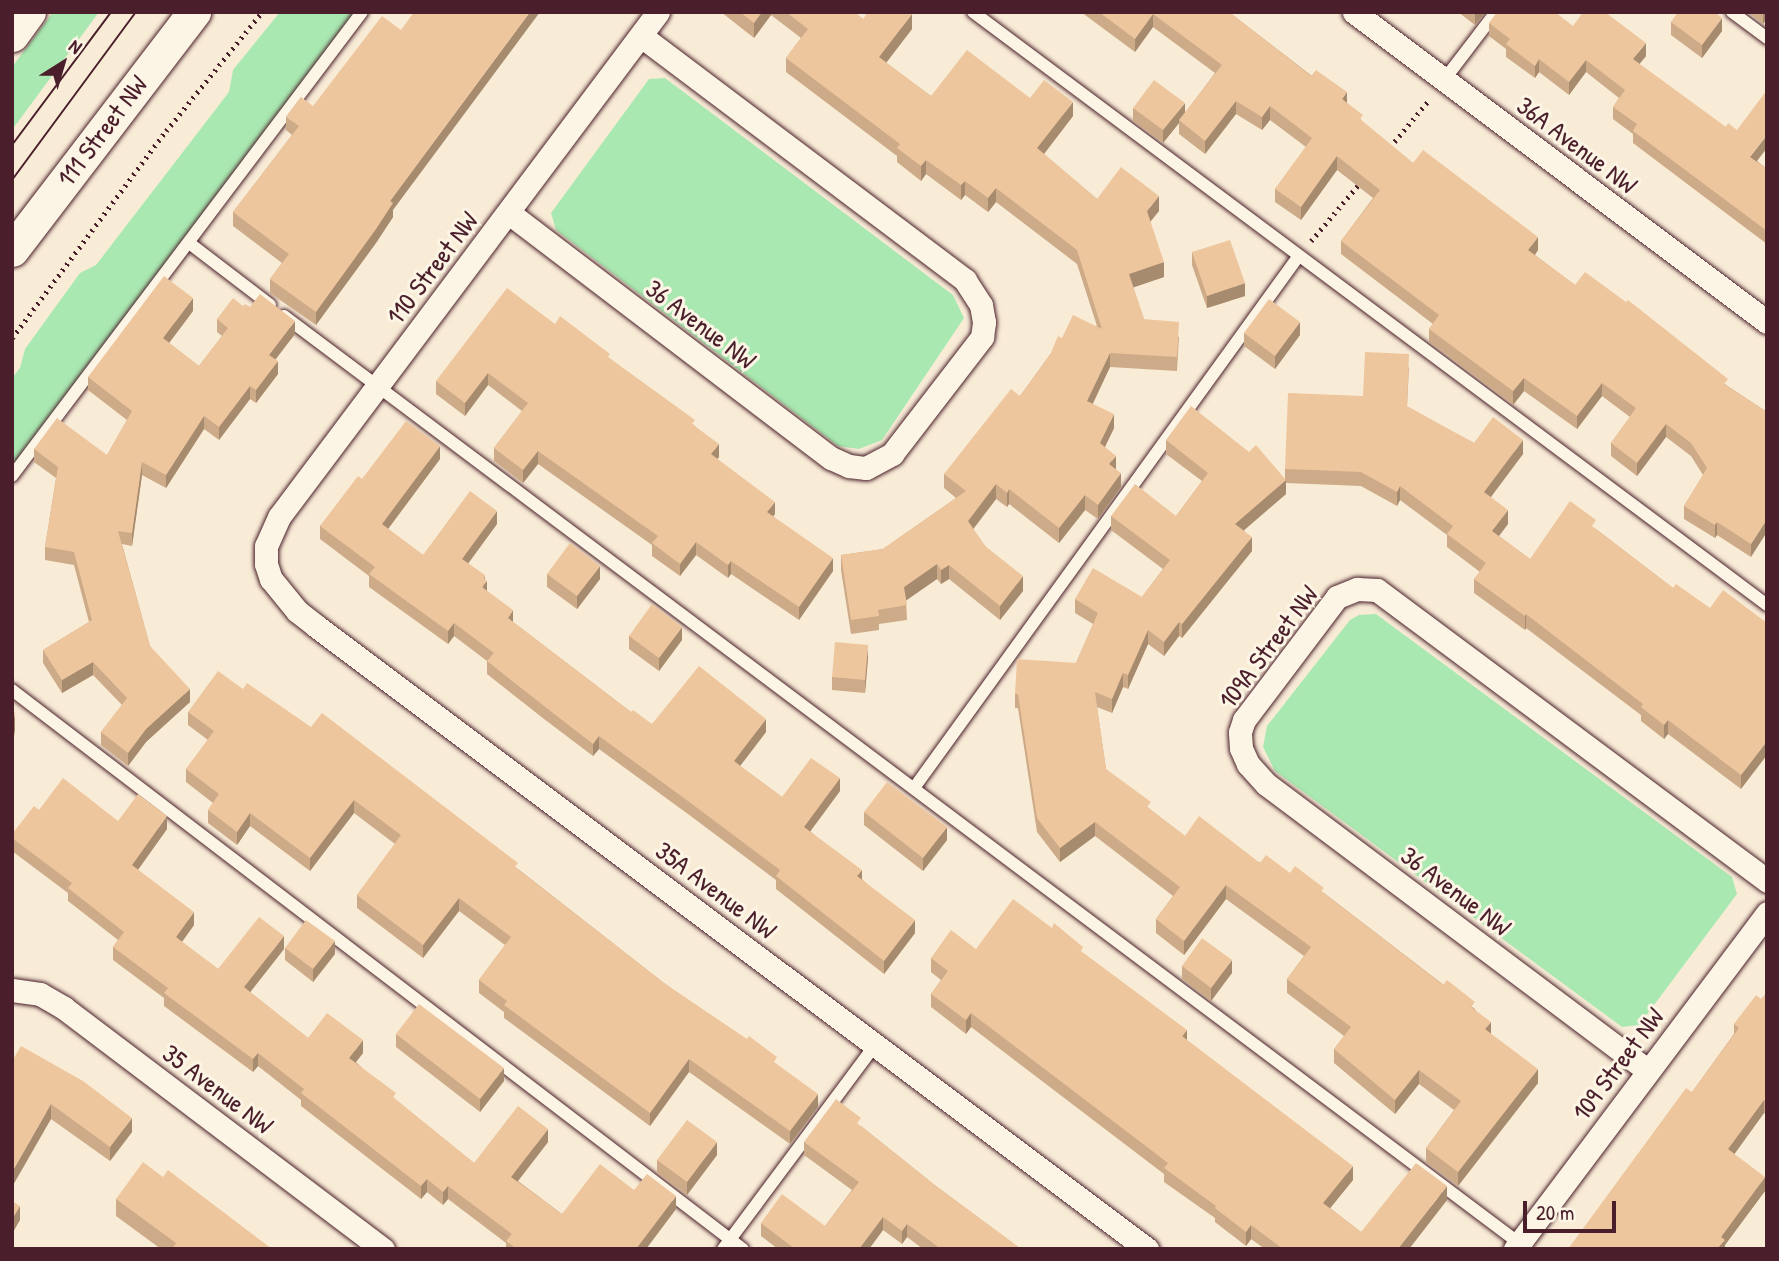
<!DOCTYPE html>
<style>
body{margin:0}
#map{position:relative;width:1779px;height:1261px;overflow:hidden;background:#f9ecd7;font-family:"Patrick Hand",sans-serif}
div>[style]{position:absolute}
.green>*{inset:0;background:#a9e9b1}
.path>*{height:4.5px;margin-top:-2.25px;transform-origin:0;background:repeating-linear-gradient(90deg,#4a1f2b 0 2px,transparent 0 7px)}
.roads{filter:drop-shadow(0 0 2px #4a1f2b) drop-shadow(0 0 2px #4a1f2b)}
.service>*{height:12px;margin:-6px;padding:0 6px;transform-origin:6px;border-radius:6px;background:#fcf5e5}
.minor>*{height:23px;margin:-11.5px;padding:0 11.5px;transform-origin:11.5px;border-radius:11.5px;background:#fcf5e5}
.secondary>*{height:33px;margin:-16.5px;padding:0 16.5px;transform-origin:16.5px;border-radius:16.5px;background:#fcf5e5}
.tram>*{height:2px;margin:-1px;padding:0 1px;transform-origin:1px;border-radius:1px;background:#4a1f2b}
.wall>*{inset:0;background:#cdaa88}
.shaded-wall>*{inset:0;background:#a78b6f}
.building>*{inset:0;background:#eec69e}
span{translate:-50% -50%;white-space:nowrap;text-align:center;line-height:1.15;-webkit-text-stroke:6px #fcf5e5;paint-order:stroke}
.street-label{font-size:26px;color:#4a1f2b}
.frame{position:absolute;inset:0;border:14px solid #4a1f2b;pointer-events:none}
.north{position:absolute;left:28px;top:28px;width:70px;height:70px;-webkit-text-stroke:5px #fcf5e5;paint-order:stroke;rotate:37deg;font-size:19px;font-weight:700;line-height:28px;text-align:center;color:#4a1f2b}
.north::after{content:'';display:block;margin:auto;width:24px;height:32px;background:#4a1f2b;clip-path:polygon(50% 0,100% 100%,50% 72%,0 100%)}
.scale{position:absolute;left:1523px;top:1201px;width:93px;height:32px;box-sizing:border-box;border:4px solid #4a1f2b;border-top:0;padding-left:9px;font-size:21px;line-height:24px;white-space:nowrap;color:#4a1f2b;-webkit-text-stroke:5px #fcf5e5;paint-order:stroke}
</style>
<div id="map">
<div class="green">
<div style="clip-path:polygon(53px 12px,99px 12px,12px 130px,12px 67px)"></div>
<div style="clip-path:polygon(280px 12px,355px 12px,12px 468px,12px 378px,20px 368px,25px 349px,80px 273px,96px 265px,229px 92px,233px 70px)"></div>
<div style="clip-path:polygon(665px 78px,953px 295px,964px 318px,882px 440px,859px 449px,838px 446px,556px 230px,551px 213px,649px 79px)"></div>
<div style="clip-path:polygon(1376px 614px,1732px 877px,1737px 894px,1639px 1025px,1622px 1027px,1275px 771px,1263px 747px,1267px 726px,1350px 620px,1359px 615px)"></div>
</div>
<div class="path">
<div style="left:1390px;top:147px;width:61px;rotate:-50.3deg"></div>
<div style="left:1311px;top:241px;width:75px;rotate:-49.9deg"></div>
<div style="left:12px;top:338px;width:258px;rotate:-53.4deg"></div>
<div style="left:166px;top:131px;width:153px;rotate:-51.1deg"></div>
</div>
<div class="roads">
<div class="service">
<div style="left:973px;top:12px;width:991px;rotate:36.75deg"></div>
<div style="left:1732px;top:12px;width:44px;rotate:36.6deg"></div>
<div style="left:1444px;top:80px;width:86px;rotate:-52.6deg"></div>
<div style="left:189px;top:243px;width:102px;rotate:37.4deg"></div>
<div style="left:284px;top:316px;width:1549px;rotate:36.89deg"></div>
<div style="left:12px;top:476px;width:581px;rotate:-52.97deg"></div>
<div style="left:12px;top:690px;width:920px;rotate:37.41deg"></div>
<div style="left:914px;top:788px;width:655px;rotate:-54.13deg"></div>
<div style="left:723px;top:1249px;width:254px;rotate:-53.3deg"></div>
</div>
<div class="minor">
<div style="left:658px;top:12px;width:631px;rotate:126.89deg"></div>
<div style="left:279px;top:517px;width:32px;rotate:114deg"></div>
<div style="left:266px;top:546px;width:18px;rotate:90deg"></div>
<div style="left:266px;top:564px;width:16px;rotate:72deg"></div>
<div style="left:271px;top:579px;width:41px;rotate:50.9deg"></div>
<div style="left:297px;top:611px;width:24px;rotate:38deg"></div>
<div style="left:316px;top:626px;width:1039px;rotate:36.86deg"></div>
<div style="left:1354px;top:12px;width:516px;rotate:36.89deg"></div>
<div style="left:509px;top:213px;width:405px;rotate:37.3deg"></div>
<div style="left:831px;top:458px;width:20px;rotate:24deg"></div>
<div style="left:849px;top:466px;width:17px;rotate:7deg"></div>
<div style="left:866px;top:468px;width:30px;rotate:-28deg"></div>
<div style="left:892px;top:454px;width:148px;rotate:-52.4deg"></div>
<div style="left:982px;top:337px;width:15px;rotate:-82deg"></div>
<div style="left:984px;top:322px;width:17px;rotate:-100deg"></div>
<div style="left:981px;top:305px;width:30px;rotate:-123deg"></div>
<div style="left:965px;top:280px;width:406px;rotate:-143deg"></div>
<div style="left:12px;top:990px;width:28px;rotate:8deg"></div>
<div style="left:40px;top:994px;width:28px;rotate:30deg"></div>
<div style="left:64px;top:1008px;width:400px;rotate:37.1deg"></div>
<div style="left:1647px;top:1070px;width:476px;rotate:-143.1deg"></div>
<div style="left:1266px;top:784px;width:27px;rotate:-132deg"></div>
<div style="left:1248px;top:764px;width:17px;rotate:-114deg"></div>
<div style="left:1241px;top:748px;width:16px;rotate:-94deg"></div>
<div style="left:1240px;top:732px;width:13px;rotate:-72deg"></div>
<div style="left:1244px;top:720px;width:154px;rotate:-52.9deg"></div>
<div style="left:1337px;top:597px;width:22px;rotate:-22deg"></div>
<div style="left:1357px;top:589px;width:20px;rotate:3deg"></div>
<div style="left:1377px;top:590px;width:487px;rotate:36.7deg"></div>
<div style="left:1515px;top:1249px;width:420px;rotate:-53.1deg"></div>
</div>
<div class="secondary">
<div style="left:12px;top:35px;width:29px;rotate:-54deg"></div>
<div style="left:12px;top:250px;width:300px;rotate:-52.6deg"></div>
</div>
</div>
<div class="tram">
<div style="left:12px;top:145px;width:166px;rotate:-53.3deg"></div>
<div style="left:12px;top:180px;width:209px;rotate:-53.6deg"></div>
</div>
<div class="wall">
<div style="clip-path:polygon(721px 12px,854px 12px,863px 19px,912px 29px,886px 63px,931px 96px,1030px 98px,1073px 116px,1044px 154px,1097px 199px,1159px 211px,1150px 221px,1164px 277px,1133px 287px,1144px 319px,1179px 337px,1177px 371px,1110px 367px,1093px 404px,1114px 428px,1105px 447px,1116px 469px,1121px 487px,1098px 519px,1085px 510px,1059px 543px,1009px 504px,1007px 507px,996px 499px,973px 529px,985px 546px,1023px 591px,1000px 620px,949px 579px,941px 584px,937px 579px,906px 600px,907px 620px,879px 624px,879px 630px,851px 634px,841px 570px,841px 555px,883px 549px,956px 498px,944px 488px,944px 474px,1020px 396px,1062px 338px,1097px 326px,1077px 264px,996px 202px,988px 212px,965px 195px,961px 200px,926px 174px,921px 181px,897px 162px,897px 156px,786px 72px,786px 58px,801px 38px,771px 15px,754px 38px)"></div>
<div style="clip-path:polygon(1081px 12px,1229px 12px,1347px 103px,1363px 122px,1413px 163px,1538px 250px,1535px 255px,1575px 285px,1767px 412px,1751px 557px,1717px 535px,1715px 538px,1684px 519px,1684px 506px,1703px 475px,1691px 456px,1666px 437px,1637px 476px,1611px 456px,1611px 443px,1630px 417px,1602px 396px,1577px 429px,1524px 391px,1513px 405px,1429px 342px,1429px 329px,1433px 324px,1341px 254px,1341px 241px,1373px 198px,1337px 170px,1301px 220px,1275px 202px,1275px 189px,1306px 147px,1270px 120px,1262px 130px,1236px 114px,1205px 154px,1179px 134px,1179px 123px,1163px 143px,1133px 121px,1133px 108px,1185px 113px,1215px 73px,1153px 27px,1135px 52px)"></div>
<div style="clip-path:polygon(1458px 12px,1486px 12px,1475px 25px)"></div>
<div style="clip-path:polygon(1748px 12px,1767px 12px,1763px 24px)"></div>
<div style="clip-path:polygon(1671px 22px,1722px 31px,1702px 58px,1671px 35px)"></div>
<div style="clip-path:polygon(1489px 23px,1573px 26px,1646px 56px,1639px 64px,1767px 169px,1767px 244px,1633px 143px,1633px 134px,1613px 119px,1613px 107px,1619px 98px,1586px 72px,1569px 95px,1539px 72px,1535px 78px,1506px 57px,1506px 49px,1489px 36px)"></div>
<div style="clip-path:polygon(301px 97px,393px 210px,393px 217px,376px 243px,316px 325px,270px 293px,270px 279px,282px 263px,233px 226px,233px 212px,292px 135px,286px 130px,286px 117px)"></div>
<div style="clip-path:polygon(1192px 252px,1245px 296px,1207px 308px,1192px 265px)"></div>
<div style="clip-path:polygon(243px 306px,250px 307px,295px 334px,275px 359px,278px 374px,256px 403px,250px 399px,219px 440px,204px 429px,166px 488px,142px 475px,132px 546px,122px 544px,150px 646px,190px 702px,146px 742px,128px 766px,101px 745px,101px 732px,122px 705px,93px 675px,62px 693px,43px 663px,43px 650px,89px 622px,74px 565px,45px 560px,45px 547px,56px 478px,34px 462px,34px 449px,107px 455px,127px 420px,88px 390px,88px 377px,193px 311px,169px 343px,199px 366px,222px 336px,217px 332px,217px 319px)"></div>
<div style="clip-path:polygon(555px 324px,610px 359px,695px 426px,719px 457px,717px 459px,775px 514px,773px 516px,833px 571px,799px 620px,731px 574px,728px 578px,696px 555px,680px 576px,652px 556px,652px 545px,538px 464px,523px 483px,494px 461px,494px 448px,522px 411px,488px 385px,465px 416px,436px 394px,436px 381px)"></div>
<div style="clip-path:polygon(1244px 333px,1300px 335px,1275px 369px,1244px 346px)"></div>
<div style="clip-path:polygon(1409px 367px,1407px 407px,1474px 443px,1523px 454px,1491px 497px,1508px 524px,1499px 536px,1530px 559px,1596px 529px,1673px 588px,1710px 608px,1767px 623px,1741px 789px,1668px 734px,1664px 739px,1641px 721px,1641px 715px,1526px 628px,1525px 630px,1474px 593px,1474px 579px,1480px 572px,1447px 547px,1447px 535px,1400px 500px,1397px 506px,1361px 486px,1286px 483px,1286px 494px,1244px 530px,1252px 551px,1182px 638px,1179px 636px,1164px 656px,1148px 644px,1128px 689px,1123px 687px,1112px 713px,1097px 707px,1106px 769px,1151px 810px,1185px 836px,1290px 873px,1324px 893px,1475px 1009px,1491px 1034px,1538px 1083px,1458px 1186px,1426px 1162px,1426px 1148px,1454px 1110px,1419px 1084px,1395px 1114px,1334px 1063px,1334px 1049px,1344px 1036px,1287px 993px,1287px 979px,1304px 956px,1226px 899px,1184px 955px,1156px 933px,1156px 919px,1173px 896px,1095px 836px,1060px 862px,1037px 832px,1018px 708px,1015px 708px,1015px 694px,1076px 663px,1093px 624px,1075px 613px,1075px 599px,1142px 597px,1163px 569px,1111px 530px,1111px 516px,1176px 516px,1202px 481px,1166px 454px,1166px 440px,1285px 479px,1285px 469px,1363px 396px)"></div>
<div style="clip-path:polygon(440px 459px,388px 529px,423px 555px,497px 524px,468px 563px,485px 580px,487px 591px,513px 622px,631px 712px,652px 724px,766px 732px,740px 766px,782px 797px,840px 791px,810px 831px,862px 879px,915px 933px,884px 974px,776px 889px,776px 880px,692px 817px,599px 749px,593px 756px,544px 719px,487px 674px,487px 661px,454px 636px,448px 644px,369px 587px,369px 576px,320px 539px,320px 526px,362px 479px)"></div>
<div style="clip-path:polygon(547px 574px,600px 579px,577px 609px,547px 587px)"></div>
<div style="clip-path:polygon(629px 636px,682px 640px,659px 671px,629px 649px)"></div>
<div style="clip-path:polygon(868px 658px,865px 693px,832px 690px,832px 677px)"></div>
<div style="clip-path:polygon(243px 689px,518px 869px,664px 983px,777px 1065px,818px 1107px,790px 1144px,689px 1072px,650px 1126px,504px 1018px,504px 1012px,479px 993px,479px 980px,505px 945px,459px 911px,423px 958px,357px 908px,357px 895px,395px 844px,354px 813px,310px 871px,250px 826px,237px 845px,208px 823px,208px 810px,213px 803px,186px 782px,186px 769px,208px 740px,188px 725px,188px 712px)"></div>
<div style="clip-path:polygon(39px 810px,167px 829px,138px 870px,194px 925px,182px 942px,218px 969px,284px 949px,250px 992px,308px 1038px,363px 1053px,356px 1062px,396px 1100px,474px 1163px,548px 1142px,518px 1181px,562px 1214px,634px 1190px,676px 1209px,646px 1249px,506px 1249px,506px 1243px,448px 1199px,443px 1205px,427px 1192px,421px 1199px,301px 1106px,301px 1100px,258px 1066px,253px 1072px,164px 1006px,164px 998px,113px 960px,113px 947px,118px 940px,68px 901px,68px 893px,12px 851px,12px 834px)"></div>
<div style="clip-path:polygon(864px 812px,947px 840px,923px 871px,864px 825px)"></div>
<div style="clip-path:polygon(285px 948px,335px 954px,313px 982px,285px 960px)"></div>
<div style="clip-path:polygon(976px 949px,1083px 953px,1353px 1180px,1330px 1208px,1361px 1232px,1447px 1200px,1409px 1249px,1265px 1249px,1251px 1239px,1246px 1246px,1215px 1222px,1215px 1218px,1164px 1182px,1164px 1174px,971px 1027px,966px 1034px,931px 1007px,931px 994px,941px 980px,931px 972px,931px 958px)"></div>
<div style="clip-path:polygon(1182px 966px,1232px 973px,1211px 1001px,1182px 979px)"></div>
<div style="clip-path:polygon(1767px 993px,1767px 1115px,1764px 1113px,1734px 1154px,1765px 1191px,1725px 1245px,1725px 1249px,1692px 1092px,1734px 1034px,1734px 1024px,1761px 999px)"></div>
<div style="clip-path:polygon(396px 1034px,504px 1081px,480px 1112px,396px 1047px)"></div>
<div style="clip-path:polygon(12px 1061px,132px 1132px,110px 1161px,51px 1119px)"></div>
<div style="clip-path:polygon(861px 1126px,936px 1186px,1021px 1249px,923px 1249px,907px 1237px,902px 1244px,883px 1230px,869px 1249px,778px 1249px,761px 1236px,761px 1223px,825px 1226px,852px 1190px,804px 1155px,804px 1142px)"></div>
<div style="clip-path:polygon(717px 1155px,687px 1195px,657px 1173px,657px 1160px)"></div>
<div style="clip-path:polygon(163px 1177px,272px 1249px,161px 1249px,116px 1216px,116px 1199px)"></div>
</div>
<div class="shaded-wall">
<div style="clip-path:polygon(530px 12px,540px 12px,393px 210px,393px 217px,376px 243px,316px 325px,316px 312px,390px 201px)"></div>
<div style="clip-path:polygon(762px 12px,771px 12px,771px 15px,754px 38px,754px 23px)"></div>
<div style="clip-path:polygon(1475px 12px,1486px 12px,1475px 25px)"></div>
<div style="clip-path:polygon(1763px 12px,1767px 12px,1767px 19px,1763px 24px)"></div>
<div style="clip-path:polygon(912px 14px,912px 29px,879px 72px,879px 57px)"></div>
<div style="clip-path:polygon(1153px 14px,1153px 27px,1135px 52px,1135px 39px)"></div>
<div style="clip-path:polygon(1722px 18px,1722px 31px,1702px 58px,1702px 45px)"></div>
<div style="clip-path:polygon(1646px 43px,1646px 56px,1633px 72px,1633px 59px)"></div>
<div style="clip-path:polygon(1539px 59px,1539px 72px,1535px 78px,1535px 66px)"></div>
<div style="clip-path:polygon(1586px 60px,1586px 72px,1569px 95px,1569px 82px)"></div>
<div style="clip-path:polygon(1347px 92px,1347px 106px,1342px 99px)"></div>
<div style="clip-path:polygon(1236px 101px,1236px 114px,1205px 154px,1205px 141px)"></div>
<div style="clip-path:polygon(1073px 102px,1073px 116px,1037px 163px,1037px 148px)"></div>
<div style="clip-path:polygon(1185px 103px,1185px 115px,1179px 120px,1179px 123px,1163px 143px,1163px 130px)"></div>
<div style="clip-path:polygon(1270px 106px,1270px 120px,1262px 130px,1262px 117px)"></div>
<div style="clip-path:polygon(1767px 135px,1767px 148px,1750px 170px,1750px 157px)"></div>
<div style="clip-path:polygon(1337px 156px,1337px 170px,1301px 220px,1301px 207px)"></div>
<div style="clip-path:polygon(926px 160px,926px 174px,921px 181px,921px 166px)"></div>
<div style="clip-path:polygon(965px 181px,965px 195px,961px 200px,961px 185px)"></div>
<div style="clip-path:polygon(996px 188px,996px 202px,988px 212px,988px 198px)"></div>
<div style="clip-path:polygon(1159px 196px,1159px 211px,1147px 226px,1147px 211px)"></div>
<div style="clip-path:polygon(1538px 237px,1538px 250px,1528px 264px,1528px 250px)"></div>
<div style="clip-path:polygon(1164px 262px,1164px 277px,1129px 289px,1129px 274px)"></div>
<div style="clip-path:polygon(1245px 283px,1245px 296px,1207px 308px,1207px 296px)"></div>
<div style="clip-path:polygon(193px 298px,193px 311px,163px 351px,163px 338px)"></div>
<div style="clip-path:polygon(295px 321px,295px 334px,269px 368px,269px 355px)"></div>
<div style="clip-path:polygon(1300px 322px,1300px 335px,1275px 369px,1275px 356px)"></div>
<div style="clip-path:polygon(1110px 353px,1110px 367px,1087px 415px,1087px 401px)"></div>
<div style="clip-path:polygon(278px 361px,278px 374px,256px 403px,256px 390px)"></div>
<div style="clip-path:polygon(488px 373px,488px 385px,465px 416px,465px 403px)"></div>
<div style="clip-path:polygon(1524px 378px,1524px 391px,1513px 405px,1513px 391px)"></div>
<div style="clip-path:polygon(1602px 383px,1602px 396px,1577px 429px,1577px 416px)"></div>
<div style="clip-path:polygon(250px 386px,250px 399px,219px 440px,219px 427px)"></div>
<div style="clip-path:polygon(1114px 414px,1114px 428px,1100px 457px,1100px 443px)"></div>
<div style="clip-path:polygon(204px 416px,204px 429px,166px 488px,166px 475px)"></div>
<div style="clip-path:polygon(1666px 424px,1666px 437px,1637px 476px,1637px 463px)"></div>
<div style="clip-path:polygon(1523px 440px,1523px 454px,1484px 506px,1484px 492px)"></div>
<div style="clip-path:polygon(719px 444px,719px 457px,711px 467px,711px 454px)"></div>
<div style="clip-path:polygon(440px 446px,440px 459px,382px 537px,382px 524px)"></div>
<div style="clip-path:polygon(538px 451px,538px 464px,523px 483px,523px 470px)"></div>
<div style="clip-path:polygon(1116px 456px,1116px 470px,1109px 464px)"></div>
<div style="clip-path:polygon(142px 462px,142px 475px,132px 546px,132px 533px)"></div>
<div style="clip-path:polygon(1121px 473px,1121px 487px,1098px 519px,1098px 505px)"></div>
<div style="clip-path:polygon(1286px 480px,1286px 494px,1235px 538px,1235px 524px)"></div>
<div style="clip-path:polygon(996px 484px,996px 499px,968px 536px,968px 521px)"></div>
<div style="clip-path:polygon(1400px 486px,1400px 500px,1397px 506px,1397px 492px)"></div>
<div style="clip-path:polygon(1009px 489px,1009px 504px,1007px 507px,1007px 493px)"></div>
<div style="clip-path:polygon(1085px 495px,1085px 510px,1059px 543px,1059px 528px)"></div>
<div style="clip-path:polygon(775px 502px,775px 514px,767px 525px,767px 512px)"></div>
<div style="clip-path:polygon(1508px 510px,1508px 524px,1492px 545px,1492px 531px)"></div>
<div style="clip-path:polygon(497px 511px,497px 524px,462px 572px,462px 559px)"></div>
<div style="clip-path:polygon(1767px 519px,1767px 532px,1751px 557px,1751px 544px)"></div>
<div style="clip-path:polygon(1717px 522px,1717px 535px,1715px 538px,1715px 525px)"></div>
<div style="clip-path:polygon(1252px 537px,1252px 551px,1182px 638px,1182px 624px)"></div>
<div style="clip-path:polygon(696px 542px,696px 555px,680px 576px,680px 564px)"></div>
<div style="clip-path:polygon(833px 558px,833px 571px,799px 620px,799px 607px)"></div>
<div style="clip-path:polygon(731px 561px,731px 574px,728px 578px,728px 565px)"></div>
<div style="clip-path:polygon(937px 564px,937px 579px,904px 602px,904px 587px)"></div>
<div style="clip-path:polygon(949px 565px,949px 579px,941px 584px,941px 570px)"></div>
<div style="clip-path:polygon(600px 566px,600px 579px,577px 609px,577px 596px)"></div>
<div style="clip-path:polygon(485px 575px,485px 583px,487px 581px,487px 594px,482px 600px,484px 578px)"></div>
<div style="clip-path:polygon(1023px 576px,1023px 591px,1000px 620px,1000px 606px)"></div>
<div style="clip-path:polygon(513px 610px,513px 623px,508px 618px)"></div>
<div style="clip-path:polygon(1526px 614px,1526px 628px,1525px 630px,1525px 616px)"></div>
<div style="clip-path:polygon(1179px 622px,1179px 636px,1164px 656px,1164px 642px)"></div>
<div style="clip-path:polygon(454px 623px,454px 636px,448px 644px,448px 631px)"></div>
<div style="clip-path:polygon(682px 627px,682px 640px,659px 671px,659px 658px)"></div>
<div style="clip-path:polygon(1148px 630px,1148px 644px,1128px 689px,1128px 675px)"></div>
<div style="clip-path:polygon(868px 645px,868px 658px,865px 693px,865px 680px)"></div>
<div style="clip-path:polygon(93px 662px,93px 675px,62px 693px,62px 680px)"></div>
<div style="clip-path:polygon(1123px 673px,1123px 687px,1112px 713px,1112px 699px)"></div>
<div style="clip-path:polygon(190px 689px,190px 702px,146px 742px,128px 766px,128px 753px,146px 729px)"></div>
<div style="clip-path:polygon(15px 712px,15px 730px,12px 750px,12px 732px)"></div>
<div style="clip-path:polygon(766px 719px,766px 732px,734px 774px,734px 761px)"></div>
<div style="clip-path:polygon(1668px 720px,1668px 734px,1664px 739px,1664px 725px)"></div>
<div style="clip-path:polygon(599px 736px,599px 749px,593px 756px,593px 744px)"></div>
<div style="clip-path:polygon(1767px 741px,1767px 755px,1741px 789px,1741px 775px)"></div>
<div style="clip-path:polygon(840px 778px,840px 791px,804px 840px,804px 827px)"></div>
<div style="clip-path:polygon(354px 800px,354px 813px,310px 871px,310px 858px)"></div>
<div style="clip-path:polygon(250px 813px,250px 826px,237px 845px,237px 832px)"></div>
<div style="clip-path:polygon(167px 816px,167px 829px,132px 878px,132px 865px)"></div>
<div style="clip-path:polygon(1095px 822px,1095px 836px,1060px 862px,1060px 848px)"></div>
<div style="clip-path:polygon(947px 827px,947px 840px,923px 871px,923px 858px)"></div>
<div style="clip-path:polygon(862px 870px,862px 883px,857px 876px)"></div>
<div style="clip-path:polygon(1226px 885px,1226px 899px,1184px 955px,1184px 941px)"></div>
<div style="clip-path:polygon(459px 898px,459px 911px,423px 958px,423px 945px)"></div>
<div style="clip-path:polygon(194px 912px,194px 925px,176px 950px,176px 937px)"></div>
<div style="clip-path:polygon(915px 920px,915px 933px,884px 974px,884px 961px)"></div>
<div style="clip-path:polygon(284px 936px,284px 949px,244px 1000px,244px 987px)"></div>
<div style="clip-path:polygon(335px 941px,335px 954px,313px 982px,313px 969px)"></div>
<div style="clip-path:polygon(1232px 960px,1232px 973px,1211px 1001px,1211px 988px)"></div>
<div style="clip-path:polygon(971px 1013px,971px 1027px,966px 1034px,966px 1020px)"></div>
<div style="clip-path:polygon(1491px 1022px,1491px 1036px,1485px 1029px)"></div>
<div style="clip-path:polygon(1187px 1030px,1187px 1043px,1182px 1036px)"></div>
<div style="clip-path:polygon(363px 1040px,363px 1053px,349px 1071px,349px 1058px)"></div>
<div style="clip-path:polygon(258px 1053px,258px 1066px,253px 1072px,253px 1059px)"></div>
<div style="clip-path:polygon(689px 1059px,689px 1072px,650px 1126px,650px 1113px)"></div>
<div style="clip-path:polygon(504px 1068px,504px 1081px,480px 1112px,480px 1099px)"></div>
<div style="clip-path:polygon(1538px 1069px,1538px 1083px,1458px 1186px,1458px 1172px)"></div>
<div style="clip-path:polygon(1419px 1070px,1419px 1084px,1395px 1114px,1395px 1100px)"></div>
<div style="clip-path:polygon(818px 1094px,818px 1107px,790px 1144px,790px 1131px)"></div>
<div style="clip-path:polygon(1764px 1100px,1764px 1113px,1728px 1163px,1728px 1149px)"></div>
<div style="clip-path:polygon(51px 1104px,51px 1119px,12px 1187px,12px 1172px)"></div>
<div style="clip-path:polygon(132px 1118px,132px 1132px,110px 1161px,110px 1147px)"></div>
<div style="clip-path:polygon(548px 1129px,548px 1142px,511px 1190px,511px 1177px)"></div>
<div style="clip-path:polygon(717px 1142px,717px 1155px,687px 1195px,687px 1182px)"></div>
<div style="clip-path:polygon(1353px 1166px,1353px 1180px,1323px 1217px,1323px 1203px)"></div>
<div style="clip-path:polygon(1765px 1177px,1765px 1191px,1725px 1245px,1725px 1249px,1717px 1249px,1721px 1237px)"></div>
<div style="clip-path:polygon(427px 1179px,427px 1192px,421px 1199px,421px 1186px)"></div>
<div style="clip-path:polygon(448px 1186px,448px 1199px,443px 1205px,443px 1192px)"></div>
<div style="clip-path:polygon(1447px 1186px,1447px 1200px,1409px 1249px,1398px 1249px)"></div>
<div style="clip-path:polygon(676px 1196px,676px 1209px,646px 1249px,636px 1249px)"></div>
<div style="clip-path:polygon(20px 1206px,20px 1220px,12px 1234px,12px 1219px)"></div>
<div style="clip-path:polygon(883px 1217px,883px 1230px,869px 1249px,859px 1249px)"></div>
<div style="clip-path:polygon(907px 1224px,907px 1237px,902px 1244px,902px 1231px)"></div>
<div style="clip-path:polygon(1251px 1225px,1251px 1239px,1246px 1246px,1246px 1232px)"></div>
</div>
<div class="building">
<div style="clip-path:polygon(414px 12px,530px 12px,390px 201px,393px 203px,376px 229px,316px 312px,270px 279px,289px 254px,233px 212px,299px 126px,286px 117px,301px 97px,313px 106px,382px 16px,401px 30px)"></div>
<div style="clip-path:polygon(740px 12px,762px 12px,754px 23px)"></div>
<div style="clip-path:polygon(786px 12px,854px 12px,863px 19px,868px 12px,910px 12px,912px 14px,879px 57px,931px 96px,967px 50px,1030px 98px,1044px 80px,1073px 102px,1037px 148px,1097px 199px,1121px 167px,1159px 196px,1147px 211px,1164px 262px,1129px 274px,1144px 319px,1179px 322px,1177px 357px,1110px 353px,1087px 401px,1114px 414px,1100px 443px,1116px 456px,1109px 464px,1121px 473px,1098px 505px,1085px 495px,1059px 528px,1009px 489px,1007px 493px,996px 484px,968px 521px,985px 546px,1023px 576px,1000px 606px,949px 565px,941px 570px,937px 564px,904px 587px,907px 605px,878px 610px,879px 616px,851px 620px,841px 555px,883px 549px,966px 491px,944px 474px,1011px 389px,1020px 396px,1050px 355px,1058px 336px,1062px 338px,1073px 315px,1102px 329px,1077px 250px,996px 188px,988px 198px,965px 181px,961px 185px,926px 160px,921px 166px,897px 148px,900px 144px,786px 58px,808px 29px)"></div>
<div style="clip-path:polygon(1099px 12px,1229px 12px,1311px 76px,1316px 70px,1347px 92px,1342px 99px,1363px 115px,1360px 119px,1413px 163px,1423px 150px,1538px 237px,1528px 250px,1575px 285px,1585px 272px,1626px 302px,1628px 300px,1728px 379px,1724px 384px,1767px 412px,1767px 519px,1751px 544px,1717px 522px,1715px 525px,1684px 506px,1707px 468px,1691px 443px,1666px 424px,1637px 463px,1611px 443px,1636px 408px,1602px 383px,1577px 416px,1524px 378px,1513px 391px,1429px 329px,1439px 315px,1341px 241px,1380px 190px,1337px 156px,1301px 207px,1275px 189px,1312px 138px,1270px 106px,1262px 117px,1236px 101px,1205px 141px,1179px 120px,1222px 65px,1153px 14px,1135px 39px)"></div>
<div style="clip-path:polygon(1497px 12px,1555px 12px,1573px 26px,1583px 12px,1605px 12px,1646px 43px,1633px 59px,1726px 127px,1728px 123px,1737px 130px,1767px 90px,1767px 135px,1750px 157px,1767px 169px,1767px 231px,1633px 131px,1637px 124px,1613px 107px,1625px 90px,1586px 60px,1569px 82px,1539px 59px,1535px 66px,1506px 44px,1510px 39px,1489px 23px)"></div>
<div style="clip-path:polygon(1678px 12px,1715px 12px,1722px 18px,1702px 45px,1671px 22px)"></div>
<div style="clip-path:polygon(1154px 80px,1185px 103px,1163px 130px,1133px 108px)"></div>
<div style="clip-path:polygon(1230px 240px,1245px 283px,1207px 296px,1192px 252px)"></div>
<div style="clip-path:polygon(164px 276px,193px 298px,163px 338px,199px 366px,228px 328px,217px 319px,233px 298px,243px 306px,245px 304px,250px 307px,260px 294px,295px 321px,269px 355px,278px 361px,256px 390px,250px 386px,219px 427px,204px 416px,166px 475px,142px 462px,132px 533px,118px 531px,150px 646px,190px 689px,146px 729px,128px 753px,101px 732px,127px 698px,93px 662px,62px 680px,43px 650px,92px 620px,74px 552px,45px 547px,58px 467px,34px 449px,57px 418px,107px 455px,132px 411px,88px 377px)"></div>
<div style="clip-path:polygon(507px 288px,555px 324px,560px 316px,610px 354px,608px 357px,695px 420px,692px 424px,719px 444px,711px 454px,775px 502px,767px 512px,833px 558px,799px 607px,731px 561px,728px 565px,696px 542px,680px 564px,652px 543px,658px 536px,538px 451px,523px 470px,494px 448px,528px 403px,488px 373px,465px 403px,436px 381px)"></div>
<div style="clip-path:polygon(1269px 299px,1300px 322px,1275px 356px,1244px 333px)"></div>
<div style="clip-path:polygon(1365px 352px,1409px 354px,1407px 406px,1474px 443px,1493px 417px,1523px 440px,1484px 492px,1508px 510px,1492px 531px,1530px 559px,1570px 501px,1596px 520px,1592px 526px,1673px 588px,1676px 584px,1710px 608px,1723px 590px,1767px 623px,1767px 741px,1741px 775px,1668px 720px,1664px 725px,1641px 707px,1643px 704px,1526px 614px,1525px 616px,1474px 579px,1486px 563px,1447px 534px,1453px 526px,1400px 486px,1397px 492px,1361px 472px,1285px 469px,1288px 393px,1363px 396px)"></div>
<div style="clip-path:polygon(1191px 406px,1249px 452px,1256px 445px,1286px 480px,1235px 524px,1252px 537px,1182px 624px,1179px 622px,1164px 642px,1148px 630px,1128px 675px,1123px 673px,1112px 699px,1095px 692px,1106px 769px,1151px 802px,1147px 807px,1185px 836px,1199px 816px,1260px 863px,1266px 855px,1290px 873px,1295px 866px,1324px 888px,1321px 891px,1443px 985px,1447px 980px,1475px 1002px,1471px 1007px,1491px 1022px,1485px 1029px,1538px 1069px,1458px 1172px,1426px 1148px,1461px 1101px,1419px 1070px,1395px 1100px,1334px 1049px,1351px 1027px,1287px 979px,1311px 947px,1226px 885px,1184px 941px,1156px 919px,1180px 887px,1095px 822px,1060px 848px,1037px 818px,1018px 694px,1015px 694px,1017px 659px,1076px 663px,1098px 613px,1075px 599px,1093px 568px,1142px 597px,1170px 560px,1111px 516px,1135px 484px,1176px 516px,1208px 473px,1166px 440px)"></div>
<div style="clip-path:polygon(406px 421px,440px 446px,382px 524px,423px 555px,470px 491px,497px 511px,462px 559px,485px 575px,484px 578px,487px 581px,482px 587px,513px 610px,508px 618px,631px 712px,633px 710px,652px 724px,699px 666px,766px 719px,734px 761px,782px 797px,811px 758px,840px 778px,804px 827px,862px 870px,857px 876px,915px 920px,884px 961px,776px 876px,780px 870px,692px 804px,599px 736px,593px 744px,544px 706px,487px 661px,494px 653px,454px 623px,448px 631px,369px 574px,375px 567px,320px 526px,358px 476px,362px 479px)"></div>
<div style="clip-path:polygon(570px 543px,600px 566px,577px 596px,547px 574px)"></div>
<div style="clip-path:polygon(652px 604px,682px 627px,659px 658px,629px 636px)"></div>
<div style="clip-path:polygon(835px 642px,868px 645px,865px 680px,832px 677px)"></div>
<div style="clip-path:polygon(218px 671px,243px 689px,247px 683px,311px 727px,322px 713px,518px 863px,515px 867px,664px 983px,747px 1039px,749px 1036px,777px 1057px,774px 1062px,818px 1094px,790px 1131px,689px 1059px,650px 1113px,504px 1005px,507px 1001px,479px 980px,511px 937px,459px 898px,423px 945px,357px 895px,401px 835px,354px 800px,310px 858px,250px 813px,237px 832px,208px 810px,219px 794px,186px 769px,214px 731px,188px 712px)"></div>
<div style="clip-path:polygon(12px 712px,15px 712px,12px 732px)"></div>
<div style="clip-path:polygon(63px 778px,118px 821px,138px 794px,167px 816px,132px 865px,194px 912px,176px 937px,218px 969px,259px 917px,284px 936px,244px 987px,308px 1038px,327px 1013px,363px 1040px,349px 1058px,396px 1093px,393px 1097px,474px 1163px,518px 1106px,548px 1129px,511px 1177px,562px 1214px,600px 1164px,634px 1190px,647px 1174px,676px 1196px,636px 1249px,517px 1249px,506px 1241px,512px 1234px,448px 1186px,443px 1192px,427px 1179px,421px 1186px,301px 1093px,304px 1089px,258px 1053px,253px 1059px,164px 993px,168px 988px,113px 947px,124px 932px,68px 888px,72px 883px,12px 838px,12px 834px,34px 806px,39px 810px)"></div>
<div style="clip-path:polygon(887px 782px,947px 827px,923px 858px,864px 812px)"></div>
<div style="clip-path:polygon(1013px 899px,1052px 928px,1054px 923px,1083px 947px,1081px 951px,1187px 1030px,1182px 1036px,1353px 1166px,1323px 1203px,1361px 1232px,1416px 1163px,1447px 1186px,1398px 1249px,1283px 1249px,1251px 1225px,1246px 1232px,1215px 1208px,1216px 1206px,1164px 1168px,1168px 1163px,971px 1013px,966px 1020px,931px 994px,948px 971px,931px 958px,951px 930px,976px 949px)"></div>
<div style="clip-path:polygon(306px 920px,335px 941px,313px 969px,285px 948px)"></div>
<div style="clip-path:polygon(1202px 938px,1232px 960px,1211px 988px,1182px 966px)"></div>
<div style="clip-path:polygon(1767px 993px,1767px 1102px,1764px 1100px,1728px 1149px,1765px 1177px,1721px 1237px,1725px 1240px,1717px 1249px,1568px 1249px,1686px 1088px,1692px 1092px,1739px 1028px,1734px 1024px,1756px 995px,1761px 999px)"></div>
<div style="clip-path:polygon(419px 1004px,504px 1068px,480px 1099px,396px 1034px)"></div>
<div style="clip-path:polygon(21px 1046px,83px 1081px,132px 1118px,110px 1147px,51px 1104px,12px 1172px,12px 1061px)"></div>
<div style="clip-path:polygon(836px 1099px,861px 1118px,857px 1123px,936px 1186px,1021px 1249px,941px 1249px,907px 1224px,902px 1231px,883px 1217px,859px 1249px,795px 1249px,761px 1223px,782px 1194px,825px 1226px,859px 1182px,804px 1142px)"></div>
<div style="clip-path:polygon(687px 1120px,717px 1142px,687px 1182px,657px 1160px)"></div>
<div style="clip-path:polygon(143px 1162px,163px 1177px,168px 1170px,272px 1249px,172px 1249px,176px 1243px,116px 1199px)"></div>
<div style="clip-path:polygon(12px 1201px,20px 1206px,12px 1219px)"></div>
</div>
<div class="street-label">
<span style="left:102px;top:131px;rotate:-53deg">111 Street NW</span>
<span style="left:1577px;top:145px;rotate:37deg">36A Avenue NW</span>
<span style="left:432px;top:268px;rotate:-53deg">110 Street NW</span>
<span style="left:701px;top:324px;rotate:37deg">36 Avenue NW</span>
<span style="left:1268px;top:647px;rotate:-53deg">109A Street NW</span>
<span style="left:716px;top:890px;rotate:37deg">35A Avenue NW</span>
<span style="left:1456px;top:891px;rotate:37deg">36 Avenue NW</span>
<span style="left:1618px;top:1064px;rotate:-53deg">109 Street NW</span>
<span style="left:218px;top:1089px;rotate:37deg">35 Avenue NW</span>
</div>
<div class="frame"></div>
<div class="north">N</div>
<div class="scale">20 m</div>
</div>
